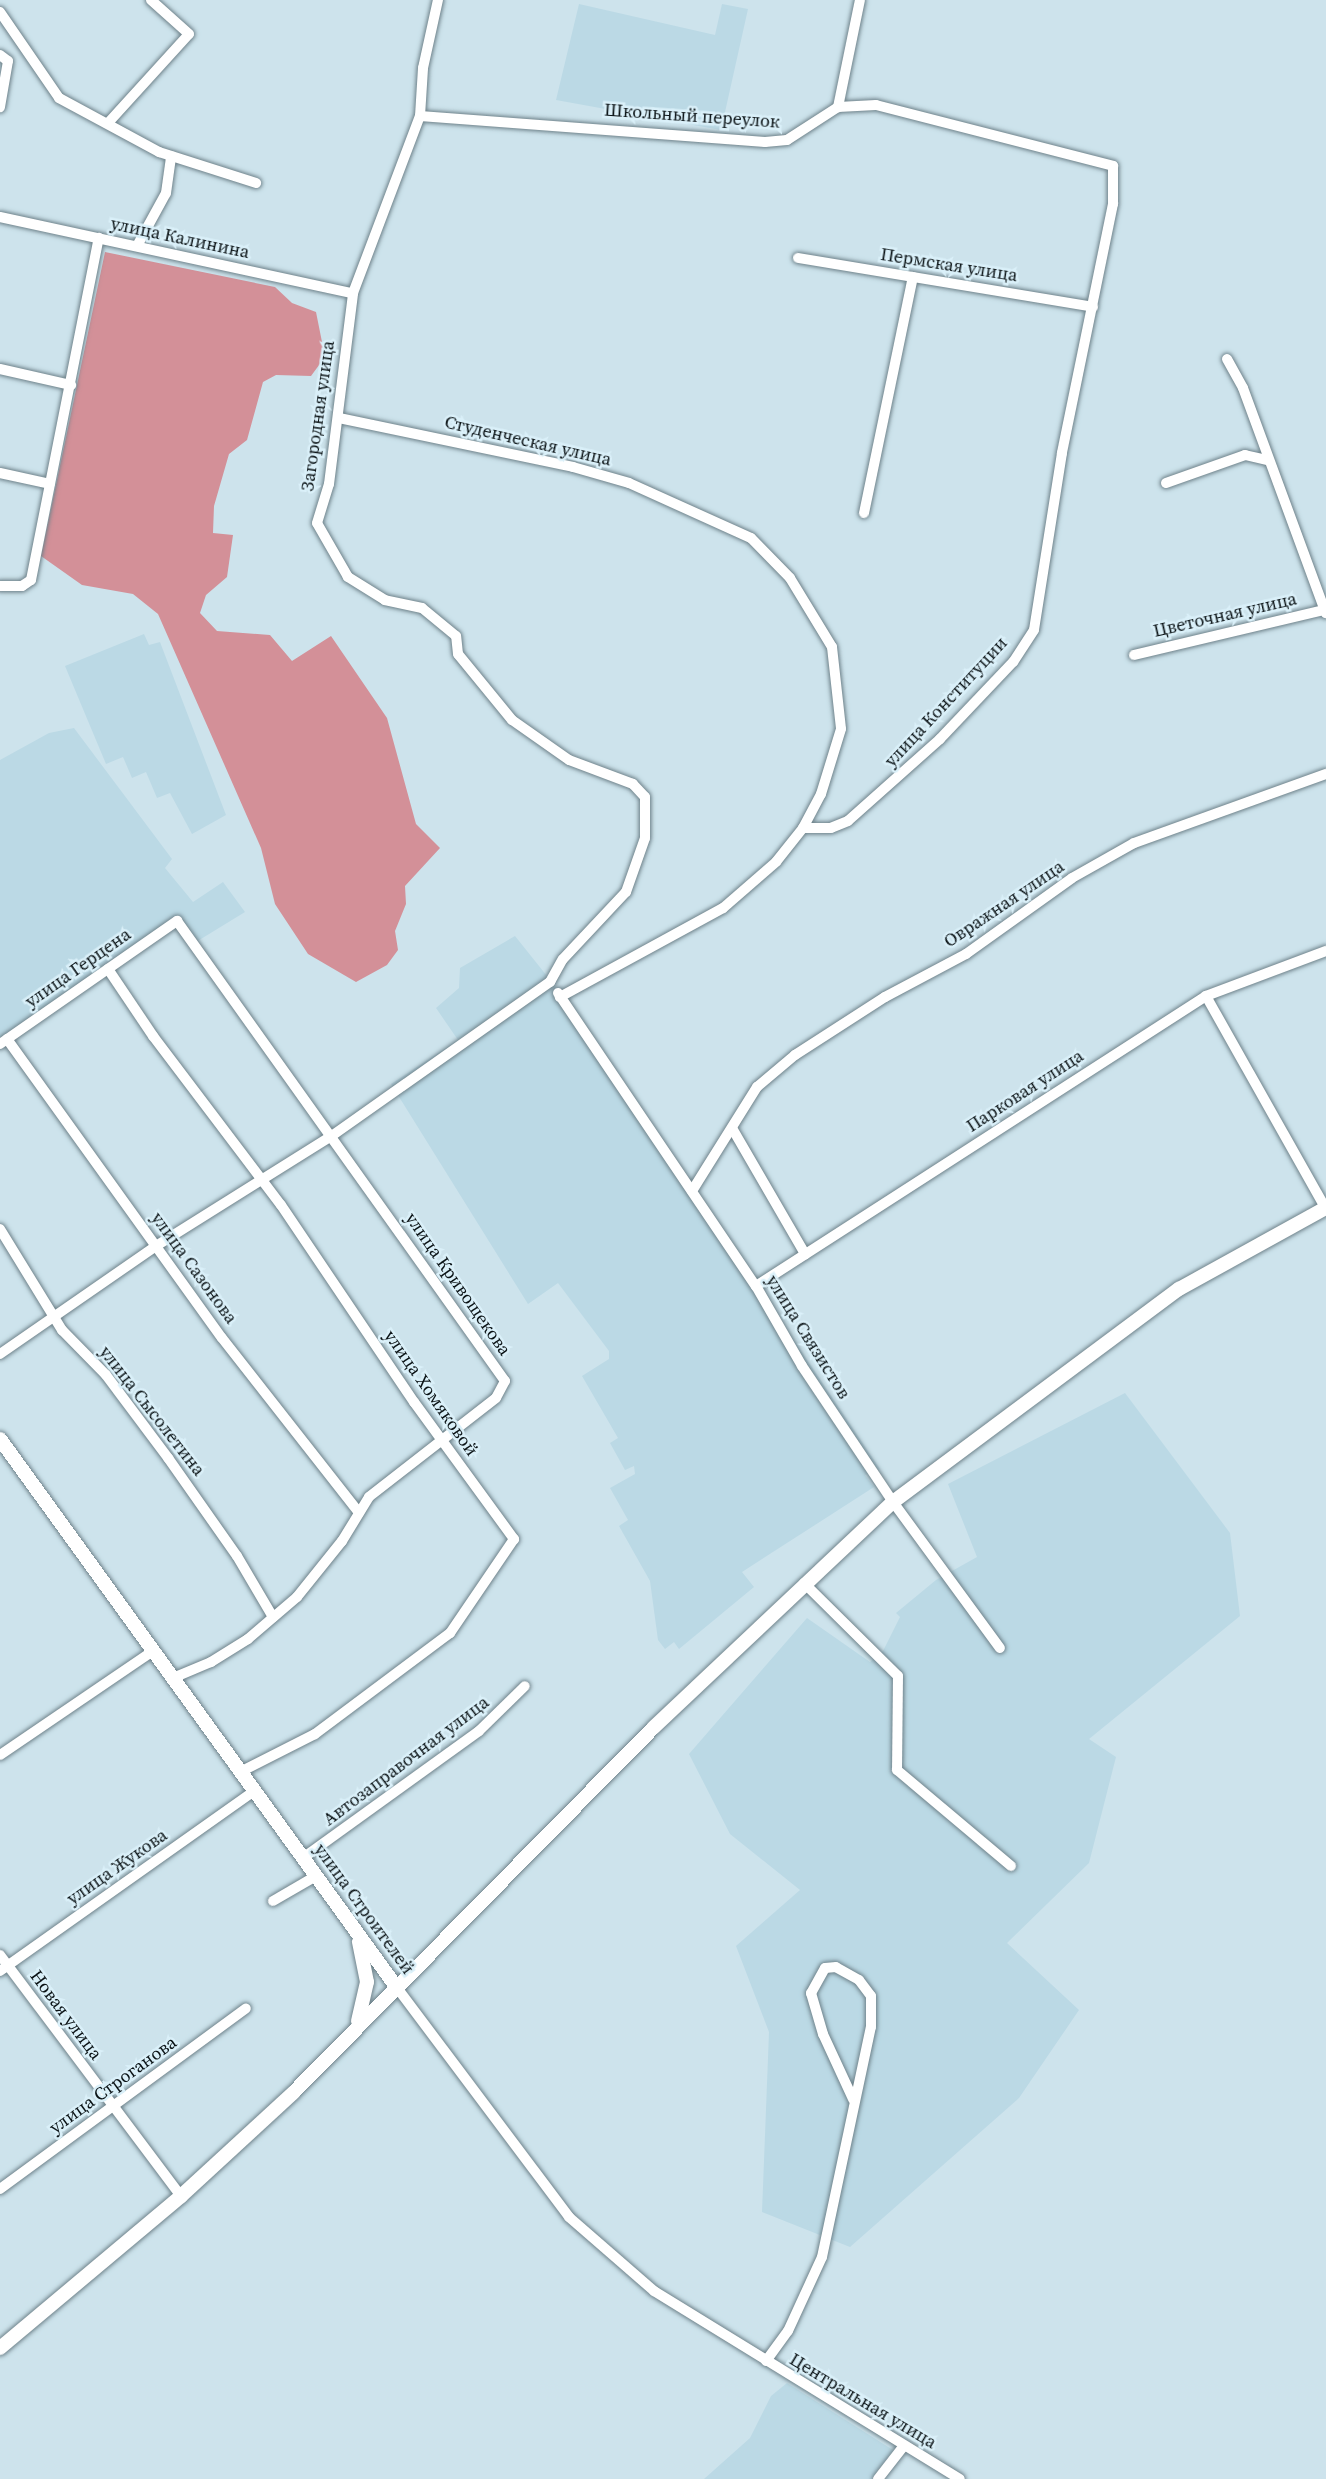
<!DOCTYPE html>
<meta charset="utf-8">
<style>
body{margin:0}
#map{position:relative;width:1326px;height:2479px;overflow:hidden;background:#cde3ec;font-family:"Source Serif 4",serif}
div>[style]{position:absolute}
.built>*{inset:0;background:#bbd9e5}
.forest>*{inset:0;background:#d39098}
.roads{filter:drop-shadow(0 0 2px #6e828a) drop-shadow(0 0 2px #6e828a)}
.minor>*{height:10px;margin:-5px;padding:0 5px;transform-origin:5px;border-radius:5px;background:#fff}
.major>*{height:14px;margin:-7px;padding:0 7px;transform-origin:7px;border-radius:7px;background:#fff}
span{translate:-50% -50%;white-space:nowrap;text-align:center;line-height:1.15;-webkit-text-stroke:5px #daf0f9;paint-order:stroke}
.street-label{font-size:18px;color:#0a1215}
</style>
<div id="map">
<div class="built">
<div style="clip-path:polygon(579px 4px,715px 35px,722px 4px,748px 9px,721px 130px,556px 100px)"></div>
<div style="clip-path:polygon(144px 634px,149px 645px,160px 642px,226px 815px,192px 834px,170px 793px,157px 798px,146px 772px,132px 778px,123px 757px,106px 764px,65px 666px)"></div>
<div style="clip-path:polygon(74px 728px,172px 859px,165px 868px,193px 902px,223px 882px,245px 912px,196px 942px,178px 916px,0 1041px,0 760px,49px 733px)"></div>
<div style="clip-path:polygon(515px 936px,567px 1001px,880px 1469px,865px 1475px,874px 1487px,742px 1572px,754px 1587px,679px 1649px,674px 1642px,665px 1649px,658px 1640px,650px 1581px,619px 1526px,628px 1520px,610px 1488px,635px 1474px,634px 1466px,625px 1470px,610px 1443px,618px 1438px,582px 1376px,609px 1359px,609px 1351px,558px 1283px,528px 1304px,391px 1084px,458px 1040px,436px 1008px,459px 988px,460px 968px)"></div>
<div style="clip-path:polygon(1125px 1393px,1230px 1533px,1240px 1616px,1089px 1739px,1116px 1757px,1089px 1863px,1007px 1943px,1079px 2010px,1019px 2098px,850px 2247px,762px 2212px,769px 2032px,736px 1946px,800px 1890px,730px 1834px,689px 1754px,807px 1618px,870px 1662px,883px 1651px,900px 1617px,896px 1613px,936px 1580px,977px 1557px,948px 1484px)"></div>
<div style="clip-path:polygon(787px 2383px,893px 2450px,871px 2479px,704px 2479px,750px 2438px,771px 2396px)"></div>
</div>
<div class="forest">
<div style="clip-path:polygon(105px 252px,275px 287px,292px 303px,316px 312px,325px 357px,311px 376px,276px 375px,263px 382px,247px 440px,229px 454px,214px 506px,213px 533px,233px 535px,227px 577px,206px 595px,200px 613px,217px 631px,270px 635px,292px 661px,331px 636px,387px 718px,416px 824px,440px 848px,405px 886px,406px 904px,395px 931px,398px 950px,387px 965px,356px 982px,308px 954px,275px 904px,261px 848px,158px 614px,133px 594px,82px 585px,41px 556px)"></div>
</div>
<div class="roads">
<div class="minor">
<div style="left:0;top:12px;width:104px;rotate:55.5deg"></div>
<div style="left:59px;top:98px;width:114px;rotate:28.4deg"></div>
<div style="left:159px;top:152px;width:102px;rotate:17.7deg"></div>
<div style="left:0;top:55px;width:10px;rotate:37deg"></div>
<div style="left:8px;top:61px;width:47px;rotate:99.9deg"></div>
<div style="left:838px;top:107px;width:109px;rotate:-78.4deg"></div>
<div style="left:420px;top:116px;width:346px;rotate:4.3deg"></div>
<div style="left:765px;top:142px;width:22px;rotate:-5deg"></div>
<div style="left:787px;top:140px;width:61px;rotate:-32.9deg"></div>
<div style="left:838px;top:107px;width:38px;rotate:-3deg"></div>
<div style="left:876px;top:105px;width:245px;rotate:14.4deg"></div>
<div style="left:1113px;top:166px;width:38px;rotate:90deg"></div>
<div style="left:1113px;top:204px;width:254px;rotate:101.6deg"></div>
<div style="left:1062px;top:453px;width:179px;rotate:99deg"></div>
<div style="left:1034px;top:630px;width:38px;rotate:123deg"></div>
<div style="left:1013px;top:662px;width:106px;rotate:133.5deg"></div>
<div style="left:940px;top:739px;width:123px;rotate:138.3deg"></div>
<div style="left:848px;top:821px;width:18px;rotate:158deg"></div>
<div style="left:831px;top:828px;width:28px;rotate:180deg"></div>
<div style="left:803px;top:828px;width:43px;rotate:128.5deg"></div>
<div style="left:776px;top:862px;width:70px;rotate:139deg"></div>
<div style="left:723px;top:908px;width:186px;rotate:151.4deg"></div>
<div style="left:108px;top:123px;width:120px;rotate:-47.7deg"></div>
<div style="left:189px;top:34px;width:51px;rotate:-138.2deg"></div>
<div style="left:0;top:217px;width:361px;rotate:12.2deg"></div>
<div style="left:137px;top:246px;width:60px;rotate:-61.3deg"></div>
<div style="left:166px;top:193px;width:37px;rotate:-82deg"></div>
<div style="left:798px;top:258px;width:299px;rotate:9.4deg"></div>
<div style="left:1227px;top:359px;width:33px;rotate:61deg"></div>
<div style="left:1243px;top:388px;width:240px;rotate:69.8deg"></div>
<div style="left:0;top:369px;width:73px;rotate:12.7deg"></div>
<div style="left:339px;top:418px;width:239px;rotate:11.8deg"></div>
<div style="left:573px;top:467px;width:58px;rotate:15.9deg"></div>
<div style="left:629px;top:483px;width:134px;rotate:24.3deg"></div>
<div style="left:751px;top:538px;width:56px;rotate:45.7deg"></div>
<div style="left:790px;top:578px;width:81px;rotate:58.7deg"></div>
<div style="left:832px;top:647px;width:82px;rotate:83.7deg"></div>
<div style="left:841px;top:729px;width:68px;rotate:107.1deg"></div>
<div style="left:821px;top:794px;width:38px;rotate:118deg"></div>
<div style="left:0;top:473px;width:51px;rotate:12.4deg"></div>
<div style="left:1166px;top:483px;width:84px;rotate:-19.5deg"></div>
<div style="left:1245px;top:455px;width:23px;rotate:13deg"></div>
<div style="left:864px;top:513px;width:241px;rotate:-78.3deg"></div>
<div style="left:0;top:586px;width:22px"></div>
<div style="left:22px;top:586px;width:11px;rotate:-34deg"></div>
<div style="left:31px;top:580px;width:349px;rotate:-78.8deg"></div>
<div style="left:1134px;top:655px;width:195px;rotate:-13.3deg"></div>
<div style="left:108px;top:969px;width:81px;rotate:56.1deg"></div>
<div style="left:153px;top:1036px;width:212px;rotate:52.9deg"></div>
<div style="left:281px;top:1205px;width:238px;rotate:56deg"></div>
<div style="left:414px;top:1402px;width:170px;rotate:53.9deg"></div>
<div style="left:514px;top:1539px;width:114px;rotate:124.2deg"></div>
<div style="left:450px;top:1633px;width:169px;rotate:143.2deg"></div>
<div style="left:315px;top:1734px;width:84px;rotate:153.1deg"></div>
<div style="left:558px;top:993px;width:354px;rotate:56deg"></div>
<div style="left:756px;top:1286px;width:92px;rotate:60.1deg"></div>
<div style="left:802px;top:1366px;width:164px;rotate:56.2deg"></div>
<div style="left:893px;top:1502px;width:181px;rotate:53.8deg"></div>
<div style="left:1206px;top:996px;width:244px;rotate:60.6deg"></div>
<div style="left:7px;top:1039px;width:368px;rotate:54.3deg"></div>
<div style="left:222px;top:1338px;width:222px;rotate:51.9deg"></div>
<div style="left:0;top:1044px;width:216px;rotate:-34.8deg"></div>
<div style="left:177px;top:921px;width:565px;rotate:54.51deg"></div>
<div style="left:505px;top:1381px;width:19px;rotate:118deg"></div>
<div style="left:496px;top:1398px;width:161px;rotate:142.1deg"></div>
<div style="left:369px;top:1497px;width:52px;rotate:121.5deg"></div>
<div style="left:342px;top:1541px;width:72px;rotate:128.8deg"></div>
<div style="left:297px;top:1597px;width:65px;rotate:139.4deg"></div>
<div style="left:248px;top:1639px;width:44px;rotate:148.1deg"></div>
<div style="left:211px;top:1662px;width:41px;rotate:157.2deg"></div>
<div style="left:732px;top:1128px;width:146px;rotate:59.9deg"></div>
<div style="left:692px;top:1191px;width:123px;rotate:-58deg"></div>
<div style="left:757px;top:1087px;width:50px;rotate:-40.1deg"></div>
<div style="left:795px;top:1055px;width:107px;rotate:-32.8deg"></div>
<div style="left:885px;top:997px;width:92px;rotate:-28deg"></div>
<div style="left:966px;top:954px;width:130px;rotate:-35.6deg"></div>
<div style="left:1072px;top:878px;width:71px;rotate:-29.4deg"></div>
<div style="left:1134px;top:843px;width:204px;rotate:-19.8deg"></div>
<div style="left:0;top:1229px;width:119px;rotate:58.5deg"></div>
<div style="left:62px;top:1330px;width:63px;rotate:45.6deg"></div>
<div style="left:106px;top:1375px;width:104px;rotate:53.2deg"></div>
<div style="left:168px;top:1458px;width:120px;rotate:54.9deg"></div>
<div style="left:237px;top:1556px;width:71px;rotate:59.5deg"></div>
<div style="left:756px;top:1286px;width:535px;rotate:-32.8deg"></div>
<div style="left:1206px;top:996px;width:128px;rotate:-20.6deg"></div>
<div style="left:0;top:1354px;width:190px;rotate:-34.7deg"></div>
<div style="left:156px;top:1246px;width:209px;rotate:-32.1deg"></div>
<div style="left:333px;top:1135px;width:266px;rotate:-35.2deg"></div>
<div style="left:550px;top:982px;width:26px;rotate:-61deg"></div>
<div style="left:563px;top:959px;width:92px;rotate:-46.8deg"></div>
<div style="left:626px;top:892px;width:57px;rotate:-70.6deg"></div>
<div style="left:645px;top:838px;width:41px;rotate:-90deg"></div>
<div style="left:645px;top:797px;width:18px;rotate:-133deg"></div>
<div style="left:633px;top:784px;width:68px;rotate:-159.4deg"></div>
<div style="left:569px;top:760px;width:70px;rotate:-144.9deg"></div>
<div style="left:512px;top:720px;width:85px;rotate:-129.3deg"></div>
<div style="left:458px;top:654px;width:18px;rotate:-96deg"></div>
<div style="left:456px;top:636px;width:44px;rotate:-140.5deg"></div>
<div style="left:422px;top:608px;width:38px;rotate:-168deg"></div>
<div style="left:385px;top:600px;width:44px;rotate:-148.1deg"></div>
<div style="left:348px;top:577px;width:62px;rotate:-119.9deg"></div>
<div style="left:317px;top:523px;width:41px;rotate:-72.9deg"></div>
<div style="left:329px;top:484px;width:193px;rotate:-82.8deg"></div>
<div style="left:353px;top:293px;width:189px;rotate:-69.3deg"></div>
<div style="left:420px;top:116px;width:48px;rotate:-86.4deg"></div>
<div style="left:423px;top:68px;width:70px;rotate:-77.6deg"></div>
<div style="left:804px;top:1583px;width:132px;rotate:44.7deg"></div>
<div style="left:898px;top:1676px;width:94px;rotate:90.6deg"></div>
<div style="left:897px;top:1770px;width:149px;rotate:40.1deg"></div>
<div style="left:0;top:1755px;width:185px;rotate:-34.2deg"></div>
<div style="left:303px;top:1858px;width:217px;rotate:-35.8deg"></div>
<div style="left:479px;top:1731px;width:64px;rotate:-44.4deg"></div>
<div style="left:273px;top:1901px;width:50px;rotate:-30.2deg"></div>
<div style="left:0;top:1955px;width:301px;rotate:53.1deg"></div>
<div style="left:0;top:1971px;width:311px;rotate:-35.3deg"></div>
<div style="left:395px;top:1985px;width:290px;rotate:53.1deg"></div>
<div style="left:569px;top:2217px;width:113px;rotate:41deg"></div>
<div style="left:654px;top:2291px;width:359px;rotate:31.6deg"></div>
<div style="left:0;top:2189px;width:305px;rotate:-36.3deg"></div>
<div style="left:766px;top:2361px;width:37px;rotate:-54deg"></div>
<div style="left:788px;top:2331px;width:81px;rotate:-65.3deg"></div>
<div style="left:822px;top:2257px;width:235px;rotate:-78deg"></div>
<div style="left:871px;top:2027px;width:31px;rotate:-90deg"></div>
<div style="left:871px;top:1996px;width:20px;rotate:-127deg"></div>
<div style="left:859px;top:1980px;width:26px;rotate:-151deg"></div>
<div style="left:836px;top:1967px;width:11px;rotate:175deg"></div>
<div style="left:825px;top:1968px;width:29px;rotate:119deg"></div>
<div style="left:811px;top:1993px;width:43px;rotate:73.7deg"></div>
<div style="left:823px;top:2034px;width:72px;rotate:65.2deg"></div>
<div style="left:878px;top:2479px;width:41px;rotate:-52deg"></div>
</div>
<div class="major">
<div style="left:0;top:1439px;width:674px;rotate:54.12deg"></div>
<div style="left:358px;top:2021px;width:40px;rotate:-77deg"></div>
<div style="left:367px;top:1982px;width:41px;rotate:-101.3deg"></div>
<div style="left:0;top:2348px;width:236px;rotate:-40deg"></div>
<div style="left:181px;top:2196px;width:152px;rotate:-42.6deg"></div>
<div style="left:293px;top:2093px;width:514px;rotate:-45.39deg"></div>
<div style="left:654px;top:1727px;width:328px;rotate:-43.3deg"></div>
<div style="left:893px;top:1502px;width:357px;rotate:-36.7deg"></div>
<div style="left:1179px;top:1289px;width:168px;rotate:-28.9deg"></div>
</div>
</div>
<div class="street-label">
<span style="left:692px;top:116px;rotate:4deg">Школьный переулок</span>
<span style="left:180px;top:238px;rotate:12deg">улица Калинина</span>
<span style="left:949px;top:265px;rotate:9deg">Пермская улица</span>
<span style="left:318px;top:416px;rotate:-82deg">Загородная улица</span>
<span style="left:528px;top:441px;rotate:13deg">Студенческая улица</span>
<span style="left:1225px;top:615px;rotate:-13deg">Цветочная улица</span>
<span style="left:946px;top:702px;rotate:-47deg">улица Конституции</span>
<span style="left:1004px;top:904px;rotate:-34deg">Овражная улица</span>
<span style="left:78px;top:968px;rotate:-35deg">улица Герцена</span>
<span style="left:1025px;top:1091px;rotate:-33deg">Парковая улица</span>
<span style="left:194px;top:1268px;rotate:54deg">улица Сазонова</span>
<span style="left:458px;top:1284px;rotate:55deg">улица Кривощекова</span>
<span style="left:808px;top:1337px;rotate:58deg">улица Связистов</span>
<span style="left:431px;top:1393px;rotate:55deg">улица Хомяковой</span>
<span style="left:152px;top:1411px;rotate:52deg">улица Сысолетина</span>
<span style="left:406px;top:1761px;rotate:-37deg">Автозаправочная улица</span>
<span style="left:117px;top:1867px;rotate:-35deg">улица Жукова</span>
<span style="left:364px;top:1909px;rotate:54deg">улица Строителей</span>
<span style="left:66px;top:2015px;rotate:53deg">Новая улица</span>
<span style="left:113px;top:2085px;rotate:-36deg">улица Строганова</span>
<span style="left:863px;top:2401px;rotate:31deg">Центральная улица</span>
</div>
</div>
